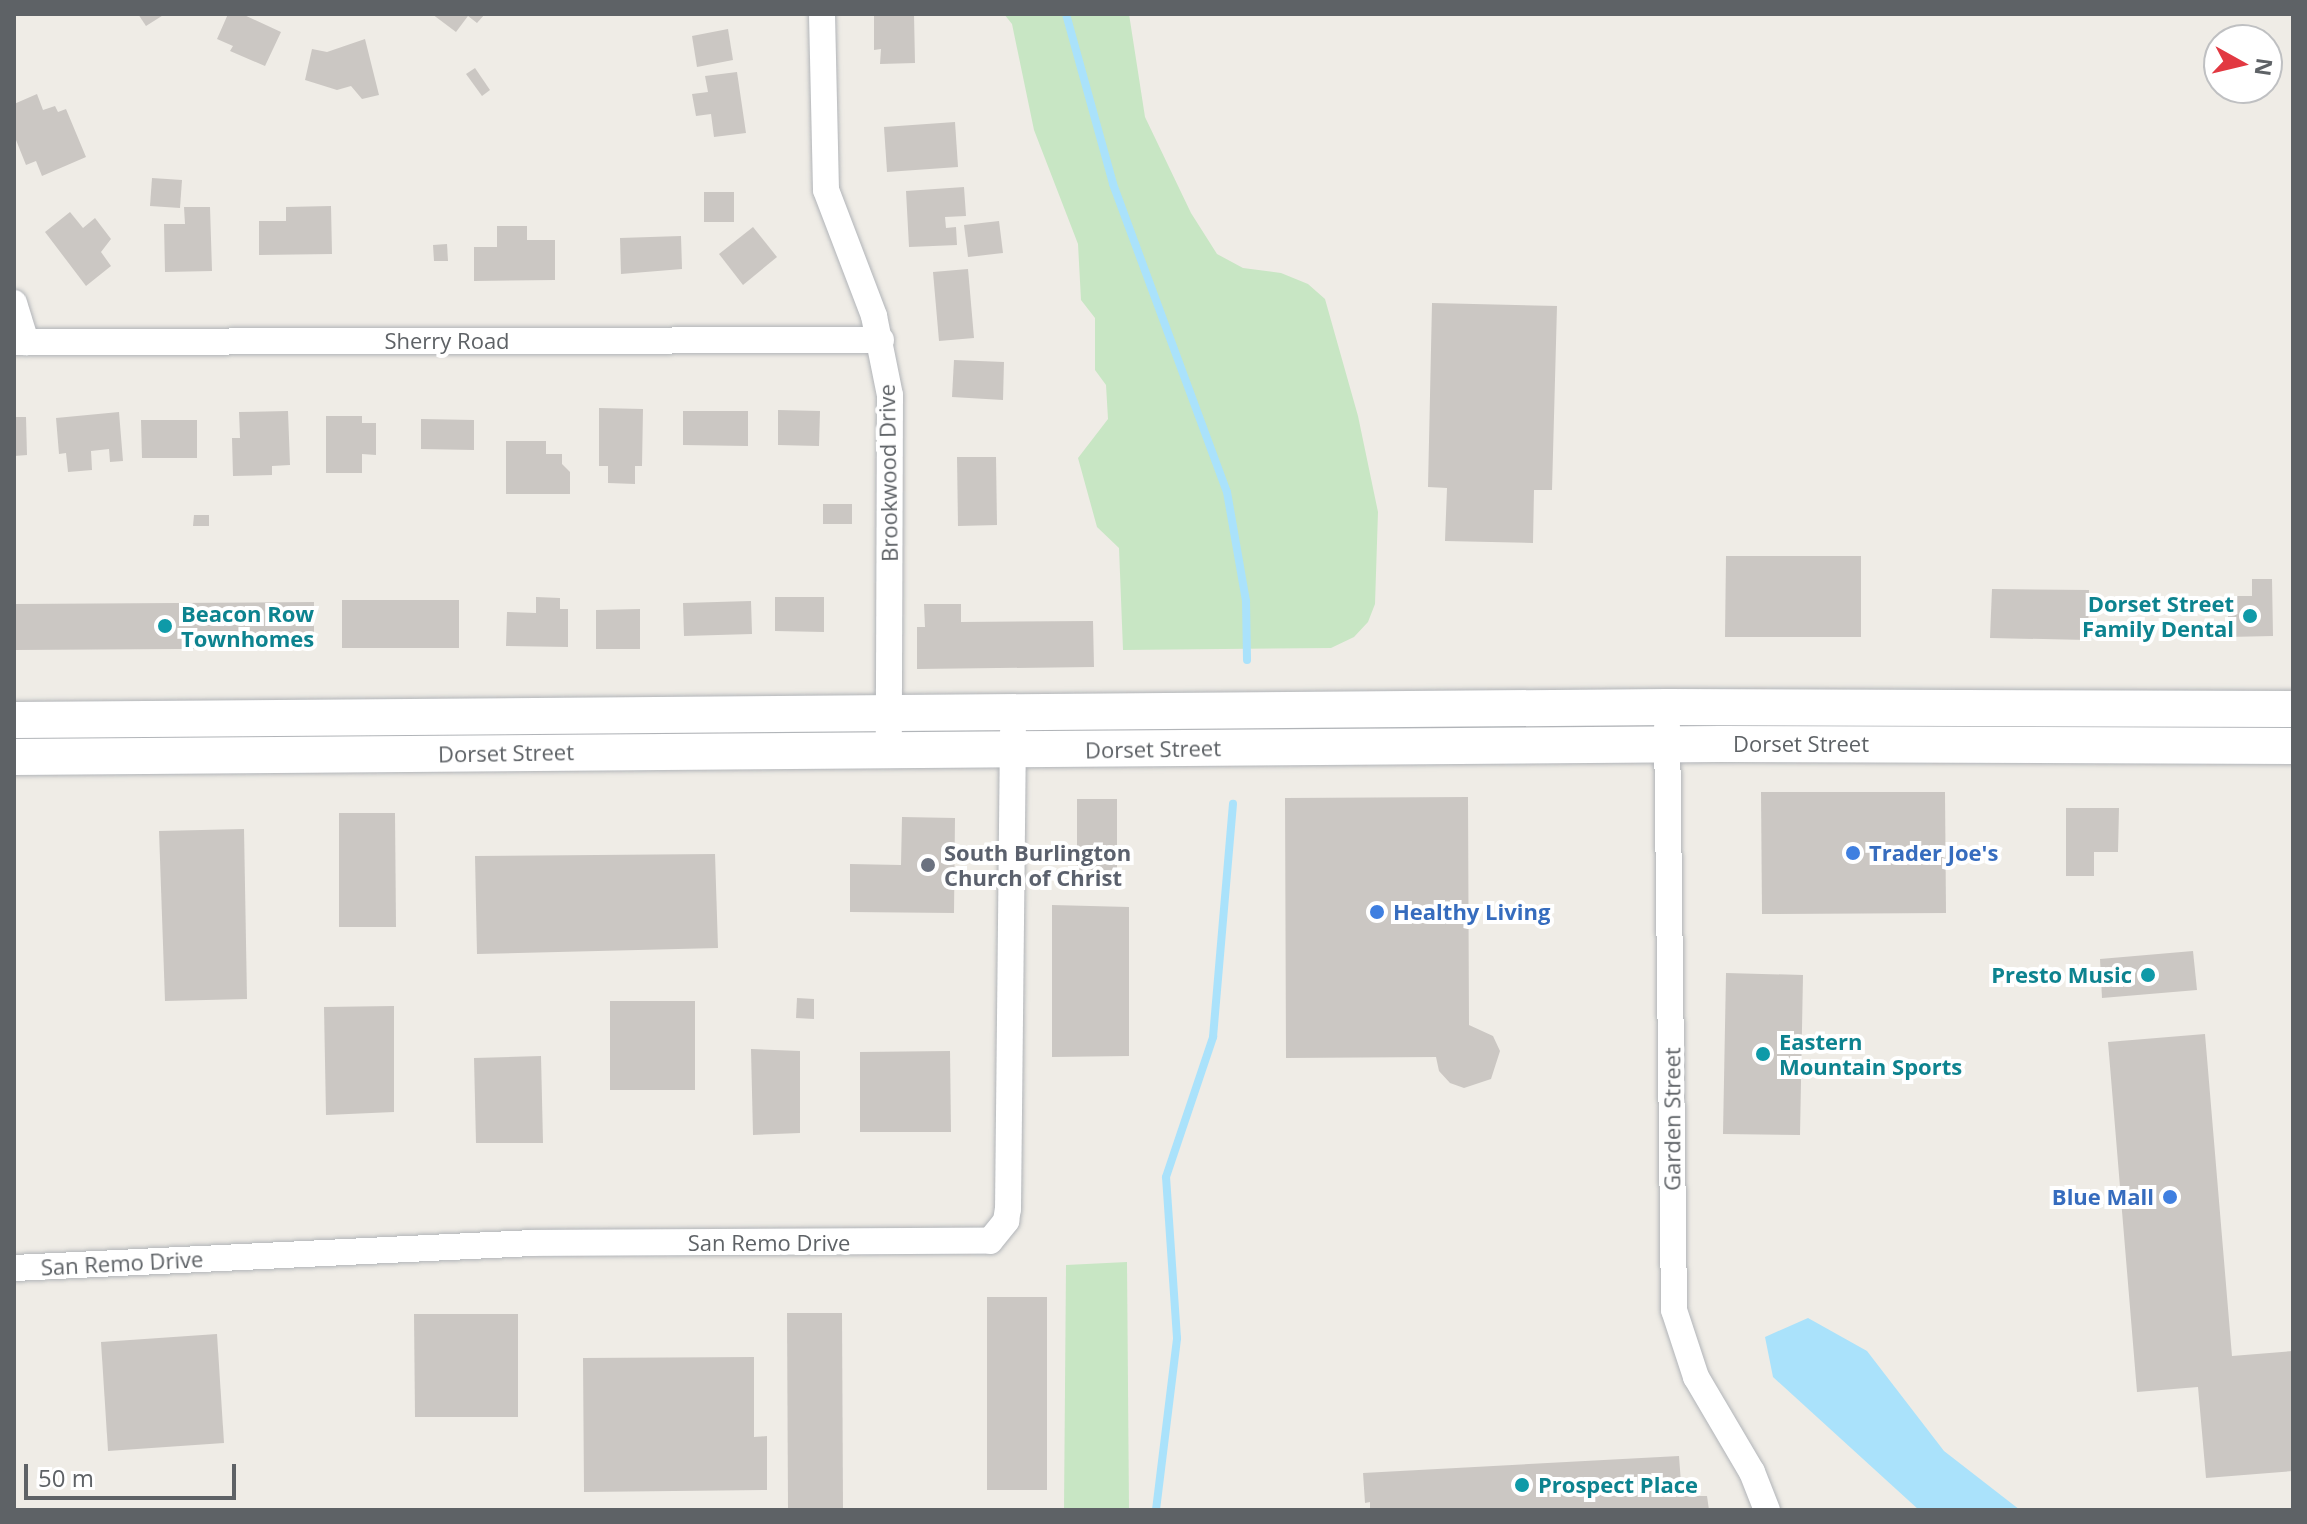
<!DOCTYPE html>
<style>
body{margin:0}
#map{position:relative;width:2307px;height:1524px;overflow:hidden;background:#efece6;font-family:"Open Sans",sans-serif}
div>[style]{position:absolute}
.green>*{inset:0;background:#c8e6c4}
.water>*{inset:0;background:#aae2fb}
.stream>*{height:8px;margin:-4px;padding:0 4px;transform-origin:4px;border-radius:4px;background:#aae2fb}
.building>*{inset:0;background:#cbc7c3}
.roads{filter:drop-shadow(0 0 2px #b1b4b8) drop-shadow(0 0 2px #b1b4b8)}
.minor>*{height:26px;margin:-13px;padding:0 13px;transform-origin:13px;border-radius:13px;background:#fff}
.secondary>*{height:36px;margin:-18px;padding:0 18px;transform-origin:18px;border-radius:18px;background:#fff}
.dots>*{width:22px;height:22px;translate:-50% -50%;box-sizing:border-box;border:4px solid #fff;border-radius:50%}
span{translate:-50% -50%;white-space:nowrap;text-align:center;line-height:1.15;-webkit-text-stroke:8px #fff;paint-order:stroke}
.street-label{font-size:22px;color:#5e6266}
.culture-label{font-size:22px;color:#0d838f;font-weight:700}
.right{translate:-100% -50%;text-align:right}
.left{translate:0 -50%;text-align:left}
.worship-label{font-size:22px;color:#5b616d;font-weight:700}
.shop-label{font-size:22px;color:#366cbe;font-weight:700}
.frame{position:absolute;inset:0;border:16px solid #5e6266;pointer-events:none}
.north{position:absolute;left:2203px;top:24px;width:80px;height:80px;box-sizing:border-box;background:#fff;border:2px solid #bfc0c2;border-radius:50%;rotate:98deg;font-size:22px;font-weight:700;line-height:32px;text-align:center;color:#5e6266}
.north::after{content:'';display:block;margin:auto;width:28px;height:36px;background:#e23942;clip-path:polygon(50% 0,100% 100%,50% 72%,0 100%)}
.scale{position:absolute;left:24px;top:1464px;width:212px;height:36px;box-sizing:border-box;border:4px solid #5e6266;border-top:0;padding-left:10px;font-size:24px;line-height:28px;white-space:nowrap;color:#5e6266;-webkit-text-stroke:6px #fff;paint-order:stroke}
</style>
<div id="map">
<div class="green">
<div style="clip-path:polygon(1004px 14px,1129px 14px,1145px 117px,1191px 213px,1217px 254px,1243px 268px,1281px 273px,1308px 284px,1325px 299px,1358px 416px,1378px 512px,1375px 604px,1368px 622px,1354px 637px,1331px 648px,1123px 650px,1119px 548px,1097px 527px,1078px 458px,1108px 419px,1106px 385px,1095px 370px,1095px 318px,1081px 300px,1078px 244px,1034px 130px,1012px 24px)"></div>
<div style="clip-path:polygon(1127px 1262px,1129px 1510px,1064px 1510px,1066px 1265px)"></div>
</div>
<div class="water">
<div style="clip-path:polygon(1808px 1318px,1867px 1351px,1944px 1451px,2020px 1510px,1919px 1510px,1773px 1377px,1765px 1337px)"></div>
</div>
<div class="stream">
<div style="left:1066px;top:14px;width:176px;rotate:74.5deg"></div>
<div style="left:1113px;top:184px;width:328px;rotate:69.7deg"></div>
<div style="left:1227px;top:492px;width:111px;rotate:80.1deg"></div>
<div style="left:1246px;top:601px;width:59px;rotate:89deg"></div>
<div style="left:1156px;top:1510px;width:173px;rotate:-83deg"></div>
<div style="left:1177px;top:1338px;width:161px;rotate:-93.9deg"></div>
<div style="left:1166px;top:1177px;width:148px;rotate:-71.4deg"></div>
<div style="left:1213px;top:1037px;width:234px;rotate:-85.1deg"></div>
</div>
<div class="building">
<div style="clip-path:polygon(138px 14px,165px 14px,146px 26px)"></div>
<div style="clip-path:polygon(228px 14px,242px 14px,281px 32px,265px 66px,230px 51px,233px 46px,217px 39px)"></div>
<div style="clip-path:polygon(432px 14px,485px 14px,477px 23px,468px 16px,456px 32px)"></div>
<div style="clip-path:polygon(874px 14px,914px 14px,915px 63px,880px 64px,881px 49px,874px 50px)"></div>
<div style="clip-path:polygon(728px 29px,733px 60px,697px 67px,692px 36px)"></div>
<div style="clip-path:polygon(365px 39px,379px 95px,362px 99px,351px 86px,337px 90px,305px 80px,312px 49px,327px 52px)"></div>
<div style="clip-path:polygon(475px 68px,490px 90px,482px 96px,466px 74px)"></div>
<div style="clip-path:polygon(737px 72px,746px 133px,714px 137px,711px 114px,696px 116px,692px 94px,708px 92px,705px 76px)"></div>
<div style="clip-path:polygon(37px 94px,43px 110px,55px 106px,58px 112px,66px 109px,86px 157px,42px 176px,36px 161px,26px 165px,14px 135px,14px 104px)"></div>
<div style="clip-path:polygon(955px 122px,958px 167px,887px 172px,884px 127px)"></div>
<div style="clip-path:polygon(152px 178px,182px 180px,180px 208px,150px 206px)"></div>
<div style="clip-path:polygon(964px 187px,966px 216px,945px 217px,946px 228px,956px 227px,957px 245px,909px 247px,906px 191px)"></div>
<div style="clip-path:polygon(704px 192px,734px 192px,734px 222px,704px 222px)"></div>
<div style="clip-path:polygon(331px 206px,332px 254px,259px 255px,259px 221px,286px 221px,286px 207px)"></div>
<div style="clip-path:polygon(184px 207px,210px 207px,212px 271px,165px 272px,164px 224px,185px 224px)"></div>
<div style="clip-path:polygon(70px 212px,83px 228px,95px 218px,111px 239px,101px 252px,111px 266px,86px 286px,45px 232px)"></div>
<div style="clip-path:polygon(999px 221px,1003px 253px,968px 257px,964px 225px)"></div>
<div style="clip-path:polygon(497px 226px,527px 226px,527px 240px,555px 240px,555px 280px,474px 281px,474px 247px,497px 247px)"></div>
<div style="clip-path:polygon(753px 227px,777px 257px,743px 285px,719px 254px)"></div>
<div style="clip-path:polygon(681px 236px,682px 269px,621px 274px,620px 238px)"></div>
<div style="clip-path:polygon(447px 244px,448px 261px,434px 261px,433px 245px)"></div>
<div style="clip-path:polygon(968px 269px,974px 338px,939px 341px,933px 272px)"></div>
<div style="clip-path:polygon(1432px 303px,1557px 306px,1552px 490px,1534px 490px,1533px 543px,1445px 541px,1447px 488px,1428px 487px)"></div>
<div style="clip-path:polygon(954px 360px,1004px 362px,1003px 400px,952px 397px)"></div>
<div style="clip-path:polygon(599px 408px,643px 409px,642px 466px,635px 466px,635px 484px,608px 483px,608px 466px,599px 466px)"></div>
<div style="clip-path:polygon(778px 410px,820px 411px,819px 446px,778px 445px)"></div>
<div style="clip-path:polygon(288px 411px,290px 465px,272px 466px,272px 475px,233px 476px,232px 438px,240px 438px,239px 412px)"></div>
<div style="clip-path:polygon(683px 411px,748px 411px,748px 446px,683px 445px)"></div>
<div style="clip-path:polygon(119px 412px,123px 461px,110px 462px,109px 449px,91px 451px,92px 470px,68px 472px,66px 453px,59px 454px,56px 418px)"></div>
<div style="clip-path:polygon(326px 416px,362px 416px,362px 423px,376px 423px,376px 455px,362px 454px,362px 473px,326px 473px)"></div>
<div style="clip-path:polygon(14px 417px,26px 417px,27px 455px,14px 456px)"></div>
<div style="clip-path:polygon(421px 419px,474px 420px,474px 450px,421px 449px)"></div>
<div style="clip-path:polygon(141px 420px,197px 420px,197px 458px,142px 458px)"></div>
<div style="clip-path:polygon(506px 441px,546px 441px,546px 454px,562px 454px,562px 464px,570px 472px,570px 494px,506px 494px)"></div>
<div style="clip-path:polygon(957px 457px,996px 457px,997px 525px,958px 526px)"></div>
<div style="clip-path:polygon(823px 504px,852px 504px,852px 524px,823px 524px)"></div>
<div style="clip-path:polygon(194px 515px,209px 515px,209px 526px,193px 526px)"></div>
<div style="clip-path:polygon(1726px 556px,1861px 556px,1861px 637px,1725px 637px)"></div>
<div style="clip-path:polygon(2252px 579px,2272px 579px,2273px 636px,2228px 637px,2228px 596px,2252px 596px)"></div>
<div style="clip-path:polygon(1992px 589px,2089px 590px,2088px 640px,1990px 638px)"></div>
<div style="clip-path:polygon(536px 597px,560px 598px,560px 609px,568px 609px,568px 647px,506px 646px,507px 612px,536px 613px)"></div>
<div style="clip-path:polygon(775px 597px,824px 597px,824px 632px,775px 631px)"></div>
<div style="clip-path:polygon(342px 600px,459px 600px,459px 648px,342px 648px)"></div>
<div style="clip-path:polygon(751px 601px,752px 634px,684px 636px,683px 603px)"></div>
<div style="clip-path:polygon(314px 602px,314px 648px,16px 650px,16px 604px)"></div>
<div style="clip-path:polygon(924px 604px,961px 604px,961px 622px,1093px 621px,1094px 667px,917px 669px,917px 627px,925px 627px)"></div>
<div style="clip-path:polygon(640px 609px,640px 649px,596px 649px,596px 610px)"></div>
<div style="clip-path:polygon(1761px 792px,1945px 792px,1946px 913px,1762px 914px)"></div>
<div style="clip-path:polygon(1468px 797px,1469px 1025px,1493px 1036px,1500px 1051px,1491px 1079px,1464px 1088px,1450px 1083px,1439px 1071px,1436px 1057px,1286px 1058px,1285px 798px)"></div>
<div style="clip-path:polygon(1077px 799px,1117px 799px,1117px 877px,1077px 877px)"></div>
<div style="clip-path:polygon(2066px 808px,2119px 808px,2118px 852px,2094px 852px,2094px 876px,2066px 876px)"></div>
<div style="clip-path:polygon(339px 813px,395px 813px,396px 927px,339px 927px)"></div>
<div style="clip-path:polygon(902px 817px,955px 818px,954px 913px,850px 912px,850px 864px,901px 865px)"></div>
<div style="clip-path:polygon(244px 829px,247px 999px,165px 1001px,159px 831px)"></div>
<div style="clip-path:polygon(715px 854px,718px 948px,477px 954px,475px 856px)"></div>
<div style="clip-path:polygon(1052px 905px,1129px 907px,1129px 1056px,1052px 1057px)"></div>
<div style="clip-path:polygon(2193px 951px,2197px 990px,2102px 998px,2100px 959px)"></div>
<div style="clip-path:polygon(1726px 973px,1803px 975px,1800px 1135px,1723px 1134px)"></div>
<div style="clip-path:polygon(797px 998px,814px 999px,814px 1019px,796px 1018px)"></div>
<div style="clip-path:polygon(610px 1001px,695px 1001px,695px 1090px,610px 1090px)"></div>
<div style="clip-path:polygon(394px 1006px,394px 1112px,326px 1115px,324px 1007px)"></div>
<div style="clip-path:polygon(2205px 1034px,2232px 1356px,2293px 1351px,2293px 1471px,2206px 1478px,2198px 1387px,2137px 1392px,2108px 1042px)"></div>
<div style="clip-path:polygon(751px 1049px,800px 1051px,800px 1133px,753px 1135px)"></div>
<div style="clip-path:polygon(950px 1051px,951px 1132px,860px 1132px,860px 1052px)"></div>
<div style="clip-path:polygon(541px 1056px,543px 1143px,476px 1143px,474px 1058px)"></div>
<div style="clip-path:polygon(987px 1297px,1047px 1297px,1047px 1490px,987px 1490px)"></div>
<div style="clip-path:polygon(787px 1313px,842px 1313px,843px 1510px,788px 1510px)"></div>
<div style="clip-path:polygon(414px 1314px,518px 1314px,518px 1417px,415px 1417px)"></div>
<div style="clip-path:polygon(217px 1334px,224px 1443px,108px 1451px,101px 1342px)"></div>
<div style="clip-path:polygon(754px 1357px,754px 1437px,767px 1436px,767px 1490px,584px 1492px,583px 1358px)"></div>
<div style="clip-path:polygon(1679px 1456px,1682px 1496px,1707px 1496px,1709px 1510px,1370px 1510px,1370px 1502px,1365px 1503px,1363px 1473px)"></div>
</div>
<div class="roads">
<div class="minor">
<div style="left:822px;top:14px;width:176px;rotate:88.7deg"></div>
<div style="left:826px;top:190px;width:135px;rotate:69.1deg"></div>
<div style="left:874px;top:316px;width:81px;rotate:78.6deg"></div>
<div style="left:890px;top:395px;width:356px;rotate:90.2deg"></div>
<div style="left:14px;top:303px;width:41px;rotate:72.9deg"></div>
<div style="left:14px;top:342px;width:867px;rotate:-0.13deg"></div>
<div style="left:1667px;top:727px;width:583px;rotate:89.31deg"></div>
<div style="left:1674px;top:1310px;width:71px;rotate:71.8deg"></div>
<div style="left:1696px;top:1377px;width:110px;rotate:59.5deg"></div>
<div style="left:1752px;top:1472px;width:41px;rotate:68.5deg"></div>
<div style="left:14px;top:1268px;width:520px;rotate:-2.76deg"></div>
<div style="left:533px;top:1243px;width:457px;rotate:-0.3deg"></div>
<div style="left:990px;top:1241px;width:26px;rotate:-51deg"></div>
<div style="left:1006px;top:1221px;width:12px;rotate:-81deg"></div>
<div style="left:1008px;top:1209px;width:477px;rotate:-89.4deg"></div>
</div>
<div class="secondary">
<div style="left:14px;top:720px;width:1653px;rotate:-0.45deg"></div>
<div style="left:1667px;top:707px;width:626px;rotate:0.18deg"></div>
<div style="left:14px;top:757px;width:1707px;rotate:-0.44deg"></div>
<div style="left:1721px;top:744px;width:572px;rotate:0.2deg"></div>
</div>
</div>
<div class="dots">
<div style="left:2250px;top:616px;background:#0f9aa8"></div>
<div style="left:165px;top:626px;background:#0f9aa8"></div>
<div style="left:1853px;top:853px;background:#3f7fe0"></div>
<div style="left:928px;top:865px;background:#6b7280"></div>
<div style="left:1377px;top:912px;background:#3f7fe0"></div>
<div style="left:2148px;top:975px;background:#0f9aa8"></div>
<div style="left:1763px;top:1054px;background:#0f9aa8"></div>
<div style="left:2170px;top:1197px;background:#3f7fe0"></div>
<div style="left:1522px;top:1485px;background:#0f9aa8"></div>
</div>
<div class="street-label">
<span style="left:447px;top:341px">Sherry Road</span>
<span style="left:888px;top:473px;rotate:-91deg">Brookwood Drive</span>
<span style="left:1801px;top:744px">Dorset Street</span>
<span style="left:1153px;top:749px;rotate:-1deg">Dorset Street</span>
<span style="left:506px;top:753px;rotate:-1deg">Dorset Street</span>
<span style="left:1672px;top:1119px;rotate:-90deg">Garden Street</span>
<span style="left:769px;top:1243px">San Remo Drive</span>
<span style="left:122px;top:1263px;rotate:-3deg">San Remo Drive</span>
</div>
<div class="culture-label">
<span class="right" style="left:2234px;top:616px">Dorset Street<br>Family Dental</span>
<span class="left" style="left:181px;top:626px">Beacon Row<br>Townhomes</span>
<span class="right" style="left:2132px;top:975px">Presto Music</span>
<span class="left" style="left:1779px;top:1054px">Eastern<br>Mountain Sports</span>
<span class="left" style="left:1538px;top:1485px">Prospect Place</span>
</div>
<div class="worship-label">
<span class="left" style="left:944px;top:865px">South Burlington<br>Church of Christ</span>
</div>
<div class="shop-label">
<span class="left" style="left:1869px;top:853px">Trader Joe's</span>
<span class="left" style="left:1393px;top:912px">Healthy Living</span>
<span class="right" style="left:2154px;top:1197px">Blue Mall</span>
</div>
<div class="frame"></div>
<div class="north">N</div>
<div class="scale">50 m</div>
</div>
